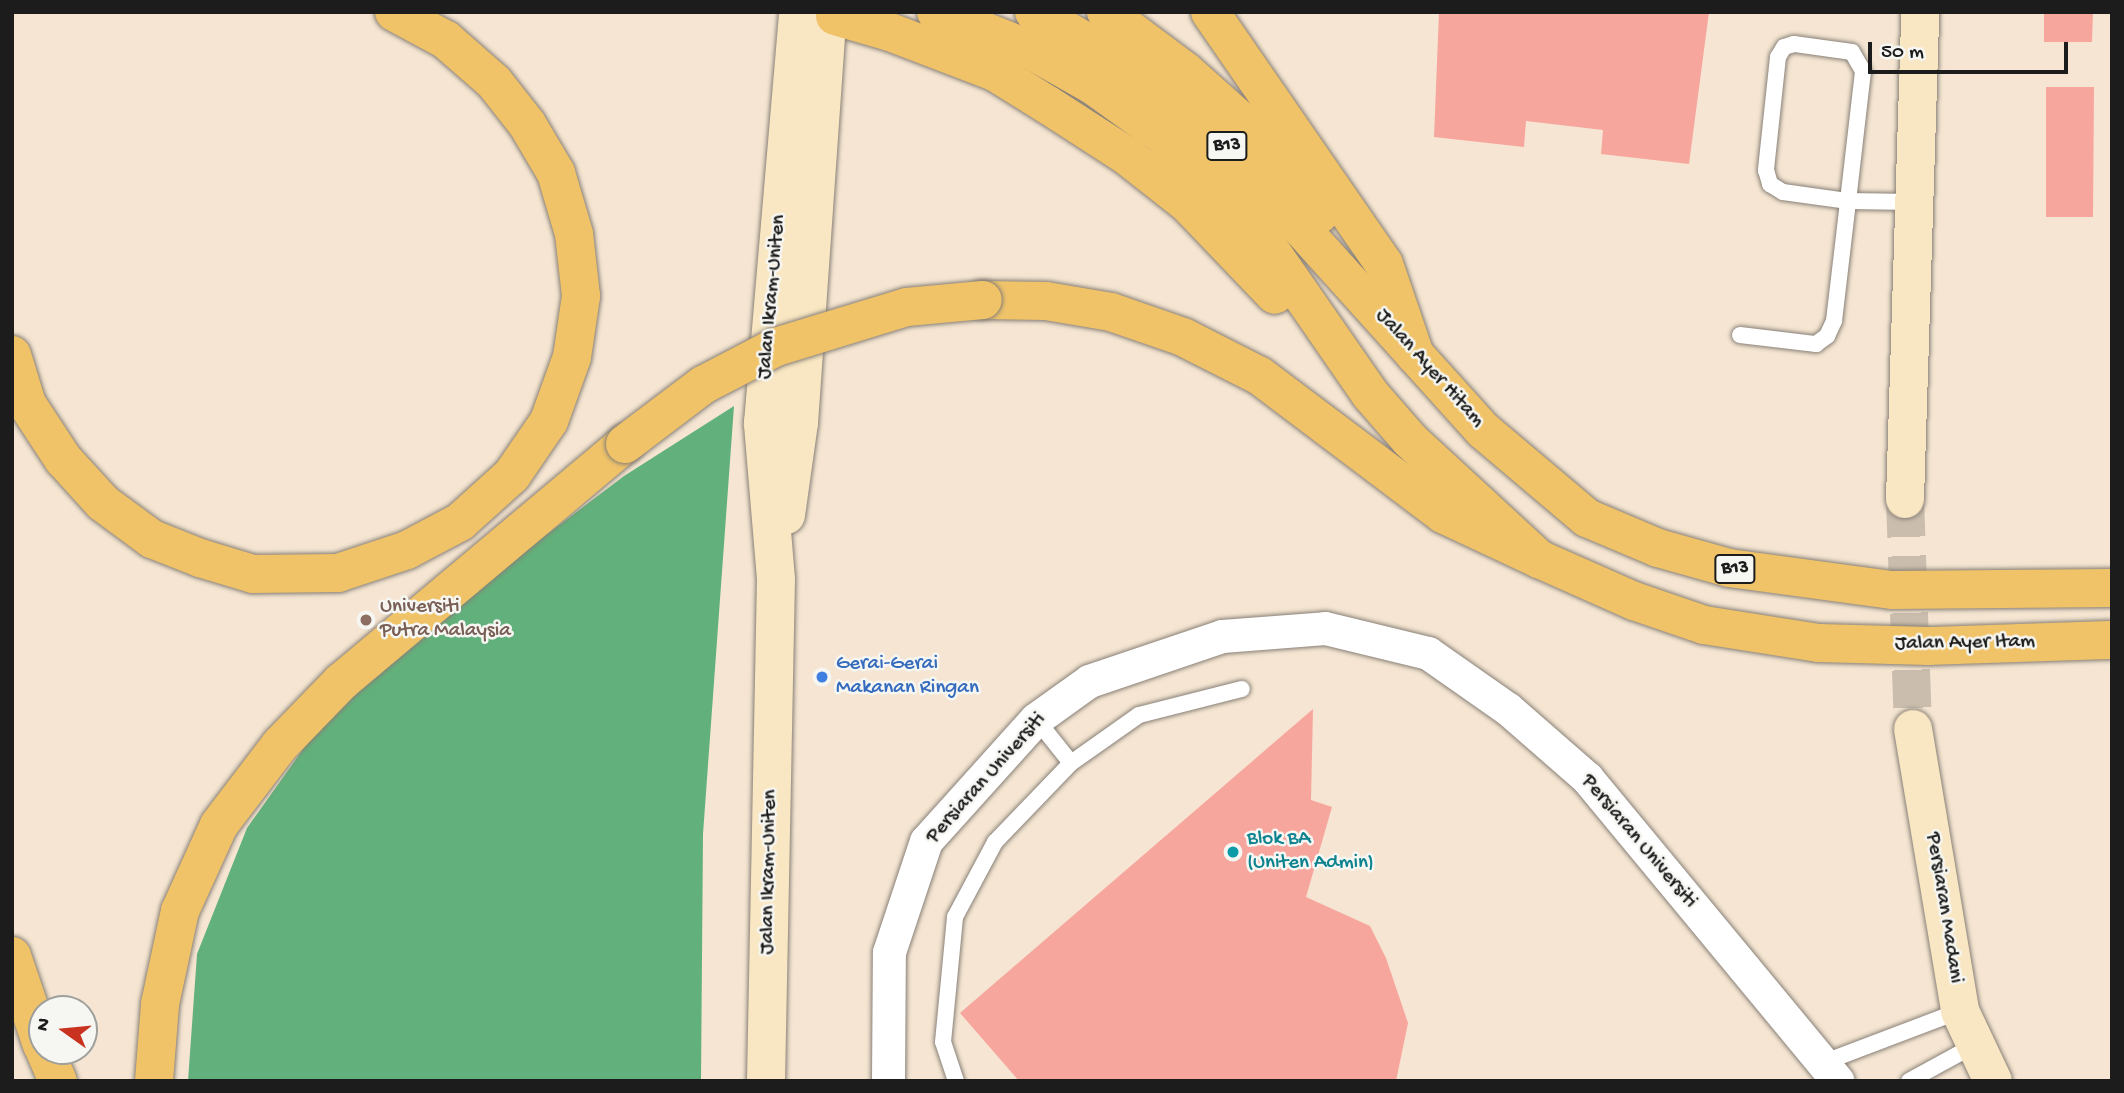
<!DOCTYPE html>
<style>
body{margin:0}
#map{position:relative;width:2124px;height:1093px;overflow:hidden;background:#f5e5d2;font-family:"Gochi Hand",sans-serif}
div>[style]{position:absolute}
.forest>*{inset:0;background:#62b17c}
.building>*{inset:0;background:#f7a69d}
.secondary-tunnel>*{height:38px;margin-top:-19px;transform-origin:0;background:repeating-linear-gradient(90deg,#cabdae 0 38px,transparent 0 57px)}
.roads{filter:drop-shadow(0 0 2px #888077) drop-shadow(0 0 2px #888077)}
.lane>*{height:16px;margin:-8px;padding:0 8px;transform-origin:8px;border-radius:8px;background:#fff}
.street>*{height:33px;margin:-16.5px;padding:0 16.5px;transform-origin:16.5px;border-radius:16.5px;background:#fff}
.secondary>*{height:38px;margin:-19px;padding:0 19px;transform-origin:19px;border-radius:19px;background:#f9e7c3}
.primary>*{height:38px;margin:-19px;padding:0 19px;transform-origin:19px;border-radius:19px;background:#f0c369}
.highway>*{height:38px;margin:-19px;padding:0 19px;transform-origin:19px;border-radius:19px;background:#f0c369}
.bridges{filter:drop-shadow(0 0 2px #888077) drop-shadow(0 0 2px #888077)}
.highway-bridge>*{height:38px;margin:-19px;padding:0 19px;transform-origin:19px;border-radius:19px;background:#f0c369}
.dots>*{width:19px;height:19px;translate:-50% -50%;box-sizing:border-box;border:4px solid #f6f6f2;border-radius:50%}
span{translate:-50% -50%;white-space:nowrap;text-align:center;line-height:1.15;-webkit-text-stroke:5px #f6f6f2;paint-order:stroke}
.shield-label span{padding:2px 5px;background:#f6f6f2;border:2px solid;border-radius:5px;-webkit-text-stroke-width:0}
.shield-label{font-size:19px;color:#1c1c1c;font-weight:700}
.street-label{font-size:21px;color:#1c1c1c}
.education-label{font-size:21px;color:#785e54}
.left{translate:0 -50%;text-align:left}
.shop-label{font-size:21px;color:#366cbe}
.culture-label{font-size:21px;color:#0d838f}
.frame{position:absolute;inset:0;border:14px solid #1c1c1c;pointer-events:none}
.north{position:absolute;left:28px;top:995px;width:70px;height:70px;box-sizing:border-box;background:#f6f6f2;border:2px solid #9f9f9c;border-radius:50%;rotate:285deg;font-size:19px;font-weight:700;line-height:28px;text-align:center;color:#1c1c1c}
.north::after{content:'';display:block;margin:auto;width:24px;height:32px;background:#c8321e;clip-path:polygon(50% 0,100% 100%,50% 72%,0 100%)}
.scale{position:absolute;left:1868px;top:42px;width:200px;height:32px;box-sizing:border-box;border:4px solid #1c1c1c;border-top:0;padding-left:9px;font-size:21px;line-height:24px;white-space:nowrap;color:#1c1c1c;-webkit-text-stroke:5px #f6f6f2;paint-order:stroke}
</style>
<div id="map">
<div class="forest">
<div style="clip-path:polygon(734px 406px,703px 834px,701px 1081px,188px 1081px,197px 954px,247px 828px,316px 731px,447px 610px,624px 476px)"></div>
</div>
<div class="building">
<div style="clip-path:polygon(1439px 12px,1709px 12px,1689px 164px,1601px 154px,1603px 130px,1526px 121px,1524px 147px,1434px 137px)"></div>
<div style="clip-path:polygon(2044px 12px,2093px 12px,2092px 42px,2044px 42px)"></div>
<div style="clip-path:polygon(2046px 87px,2094px 87px,2093px 217px,2046px 217px)"></div>
<div style="clip-path:polygon(1313px 709px,1311px 800px,1332px 807px,1306px 897px,1370px 926px,1386px 958px,1408px 1023px,1396px 1081px,1019px 1081px,960px 1013px)"></div>
</div>
<div class="secondary-tunnel">
<div style="left:1905px;top:499px;width:230px;rotate:88deg"></div>
</div>
<div class="roads">
<div class="lane">
<div style="left:1740px;top:335px;width:77px;rotate:6.8deg"></div>
<div style="left:1816px;top:344px;width:14px;rotate:-36deg"></div>
<div style="left:1827px;top:336px;width:17px;rotate:-65deg"></div>
<div style="left:1834px;top:321px;width:121px;rotate:-83.3deg"></div>
<div style="left:1848px;top:201px;width:131px;rotate:-83.4deg"></div>
<div style="left:1863px;top:71px;width:22px;rotate:-120deg"></div>
<div style="left:1852px;top:52px;width:59px;rotate:-172.1deg"></div>
<div style="left:1794px;top:44px;width:10px;rotate:163deg"></div>
<div style="left:1784px;top:47px;width:12px;rotate:121deg"></div>
<div style="left:1778px;top:57px;width:114px;rotate:96.1deg"></div>
<div style="left:1766px;top:170px;width:15px;rotate:74deg"></div>
<div style="left:1770px;top:184px;width:15px;rotate:32deg"></div>
<div style="left:1783px;top:192px;width:66px;rotate:7.9deg"></div>
<div style="left:1848px;top:201px;width:65px;rotate:0.9deg"></div>
<div style="left:1036px;top:719px;width:56px;rotate:51.5deg"></div>
<div style="left:1825px;top:1062px;width:143px;rotate:-20.8deg"></div>
<div style="left:956px;top:1081px;width:41px;rotate:-108.4deg"></div>
<div style="left:943px;top:1042px;width:126px;rotate:-84.5deg"></div>
<div style="left:955px;top:917px;width:85px;rotate:-61.9deg"></div>
<div style="left:995px;top:842px;width:110px;rotate:-46.1deg"></div>
<div style="left:1071px;top:763px;width:83px;rotate:-35.2deg"></div>
<div style="left:1139px;top:715px;width:106px;rotate:-14.2deg"></div>
<div style="left:1909px;top:1081px;width:75px;rotate:-28.6deg"></div>
</div>
<div class="street">
<div style="left:888px;top:1081px;width:129px;rotate:-89.6deg"></div>
<div style="left:889px;top:952px;width:117px;rotate:-71.6deg"></div>
<div style="left:926px;top:841px;width:164px;rotate:-48deg"></div>
<div style="left:1036px;top:719px;width:65px;rotate:-35.6deg"></div>
<div style="left:1089px;top:681px;width:140px;rotate:-18.7deg"></div>
<div style="left:1222px;top:636px;width:103px;rotate:-4.4deg"></div>
<div style="left:1325px;top:628px;width:106px;rotate:13.6deg"></div>
<div style="left:1428px;top:653px;width:98px;rotate:35deg"></div>
<div style="left:1508px;top:709px;width:105px;rotate:41.1deg"></div>
<div style="left:1587px;top:778px;width:393px;rotate:50.4deg"></div>
</div>
<div class="secondary">
<div style="left:1905px;top:499px;width:487px;rotate:-88.2deg"></div>
<div style="left:786px;top:515px;width:93px;rotate:-82deg"></div>
<div style="left:799px;top:423px;width:406px;rotate:-86deg"></div>
<div style="left:1913px;top:729px;width:286px;rotate:80.5deg"></div>
<div style="left:1960px;top:1011px;width:77px;rotate:64.8deg"></div>
<div style="left:766px;top:1081px;width:502px;rotate:-88.86deg"></div>
<div style="left:776px;top:579px;width:157px;rotate:-94.8deg"></div>
<div style="left:763px;top:423px;width:409px;rotate:-85.1deg"></div>
</div>
<div class="primary">
<div style="left:1106px;top:12px;width:99px;rotate:36.8deg"></div>
<div style="left:1185px;top:71px;width:74px;rotate:41.7deg"></div>
<div style="left:1240px;top:120px;width:64px;rotate:46.9deg"></div>
<div style="left:1284px;top:167px;width:59px;rotate:53.3deg"></div>
<div style="left:1038px;top:14px;width:90px;rotate:30deg"></div>
<div style="left:1116px;top:59px;width:142px;rotate:38.2deg"></div>
<div style="left:1228px;top:147px;width:382px;rotate:48deg"></div>
<div style="left:1484px;top:431px;width:135px;rotate:40.2deg"></div>
<div style="left:1587px;top:518px;width:77px;rotate:22.9deg"></div>
<div style="left:1658px;top:548px;width:74px;rotate:15.7deg"></div>
<div style="left:1729px;top:568px;width:164px;rotate:7.7deg"></div>
<div style="left:1892px;top:590px;width:220px;rotate:-0.5deg"></div>
<div style="left:835px;top:16px;width:57px;rotate:16.2deg"></div>
<div style="left:890px;top:32px;width:112px;rotate:20.9deg"></div>
<div style="left:995px;top:72px;width:62px;rotate:31.9deg"></div>
<div style="left:1048px;top:105px;width:94px;rotate:32.8deg"></div>
<div style="left:1127px;top:156px;width:79px;rotate:38.3deg"></div>
<div style="left:1189px;top:205px;width:124px;rotate:46.3deg"></div>
<div style="left:1027px;top:48px;width:77px;rotate:29.6deg"></div>
<div style="left:1094px;top:86px;width:84px;rotate:35.8deg"></div>
<div style="left:1162px;top:135px;width:72px;rotate:42.8deg"></div>
<div style="left:1215px;top:184px;width:84px;rotate:49.8deg"></div>
<div style="left:1269px;top:248px;width:178px;rotate:55.3deg"></div>
<div style="left:1370px;top:394px;width:61px;rotate:49deg"></div>
<div style="left:1410px;top:440px;width:176px;rotate:42.7deg"></div>
<div style="left:1539px;top:559px;width:104px;rotate:23.9deg"></div>
<div style="left:1634px;top:601px;width:74px;rotate:18.9deg"></div>
<div style="left:1704px;top:625px;width:116px;rotate:8.9deg"></div>
<div style="left:1819px;top:643px;width:110px;rotate:1.6deg"></div>
<div style="left:1929px;top:646px;width:183px;rotate:-1.9deg"></div>
</div>
<div class="highway">
<div style="left:936px;top:12px;width:98px;rotate:21.6deg"></div>
<div style="left:1034px;top:12px;width:4px;rotate:27deg"></div>
<div style="left:1210px;top:12px;width:306px;rotate:55.4deg"></div>
<div style="left:1384px;top:264px;width:96px;rotate:71.2deg"></div>
<div style="left:983px;top:300px;width:63px;rotate:0.9deg"></div>
<div style="left:1046px;top:301px;width:66px;rotate:9.6deg"></div>
<div style="left:1111px;top:312px;width:76px;rotate:19.1deg"></div>
<div style="left:1183px;top:337px;width:86px;rotate:26.9deg"></div>
<div style="left:1260px;top:376px;width:229px;rotate:37deg"></div>
<div style="left:1443px;top:514px;width:106px;rotate:25.1deg"></div>
<div style="left:12px;top:355px;width:51px;rotate:73deg"></div>
<div style="left:27px;top:404px;width:66px;rotate:56.8deg"></div>
<div style="left:63px;top:459px;width:59px;rotate:47.7deg"></div>
<div style="left:103px;top:503px;width:61px;rotate:36.3deg"></div>
<div style="left:152px;top:539px;width:52px;rotate:21.6deg"></div>
<div style="left:200px;top:558px;width:55px;rotate:16.8deg"></div>
<div style="left:253px;top:574px;width:85px;rotate:-0.7deg"></div>
<div style="left:338px;top:573px;width:73px;rotate:-18.4deg"></div>
<div style="left:407px;top:550px;width:60px;rotate:-27.8deg"></div>
<div style="left:460px;top:522px;width:70px;rotate:-42.1deg"></div>
<div style="left:512px;top:475px;width:65px;rotate:-55.6deg"></div>
<div style="left:549px;top:421px;width:68px;rotate:-70.2deg"></div>
<div style="left:572px;top:357px;width:62px;rotate:-81.6deg"></div>
<div style="left:581px;top:296px;width:62px;rotate:-96.4deg"></div>
<div style="left:574px;top:234px;width:64px;rotate:-106.4deg"></div>
<div style="left:556px;top:173px;width:57px;rotate:-120.6deg"></div>
<div style="left:527px;top:124px;width:53px;rotate:-128.2deg"></div>
<div style="left:494px;top:82px;width:64px;rotate:-138.8deg"></div>
<div style="left:446px;top:40px;width:59px;rotate:-151.7deg"></div>
<div style="left:12px;top:956px;width:94px;rotate:71.4deg"></div>
<div style="left:45px;top:1051px;width:33px;rotate:67deg"></div>
<div style="left:154px;top:1081px;width:77px;rotate:-85.5deg"></div>
<div style="left:160px;top:1004px;width:95px;rotate:-77.9deg"></div>
<div style="left:180px;top:911px;width:94px;rotate:-65.6deg"></div>
<div style="left:219px;top:825px;width:101px;rotate:-52.7deg"></div>
<div style="left:280px;top:745px;width:88px;rotate:-45.9deg"></div>
<div style="left:341px;top:682px;width:371px;rotate:-40deg"></div>
</div>
</div>
<div class="bridges">
<div class="highway-bridge">
<div style="left:625px;top:444px;width:98px;rotate:-37.1deg"></div>
<div style="left:703px;top:385px;width:82px;rotate:-27.5deg"></div>
<div style="left:776px;top:347px;width:137px;rotate:-17deg"></div>
<div style="left:907px;top:307px;width:76px;rotate:-5.3deg"></div>
</div>
</div>
<div class="dots">
<div style="left:366px;top:620px;background:#8d6e63"></div>
<div style="left:822px;top:677px;background:#3f7fe0"></div>
<div style="left:1233px;top:852px;background:#0f9aa8"></div>
</div>
<div class="shield-label">
<span style="left:1227px;top:146px">B13</span>
<span style="left:1735px;top:569px">B13</span>
</div>
<div class="street-label">
<span style="left:773px;top:297px;rotate:-85deg">Jalan Ikram-Uniten</span>
<span style="left:1429px;top:369px;rotate:48deg">Jalan Ayer Hitam</span>
<span style="left:1965px;top:644px;rotate:-1deg">Jalan Ayer Itam</span>
<span style="left:987px;top:779px;rotate:-48deg">Persiaran Universiti</span>
<span style="left:1638px;top:842px;rotate:50deg">Persiaran Universiti</span>
<span style="left:770px;top:872px;rotate:-89deg">Jalan Ikram-Uniten</span>
<span style="left:1943px;top:908px;rotate:81deg">Persiaran Madani</span>
</div>
<div class="education-label">
<span class="left" style="left:380px;top:620px">Universiti<br>Putra Malaysia</span>
</div>
<div class="shop-label">
<span class="left" style="left:836px;top:677px">Gerai-Gerai<br>Makanan Ringan</span>
</div>
<div class="culture-label">
<span class="left" style="left:1247px;top:852px">Blok BA<br>(Uniten Admin)</span>
</div>
<div class="frame"></div>
<div class="north">N</div>
<div class="scale">50 m</div>
</div>
